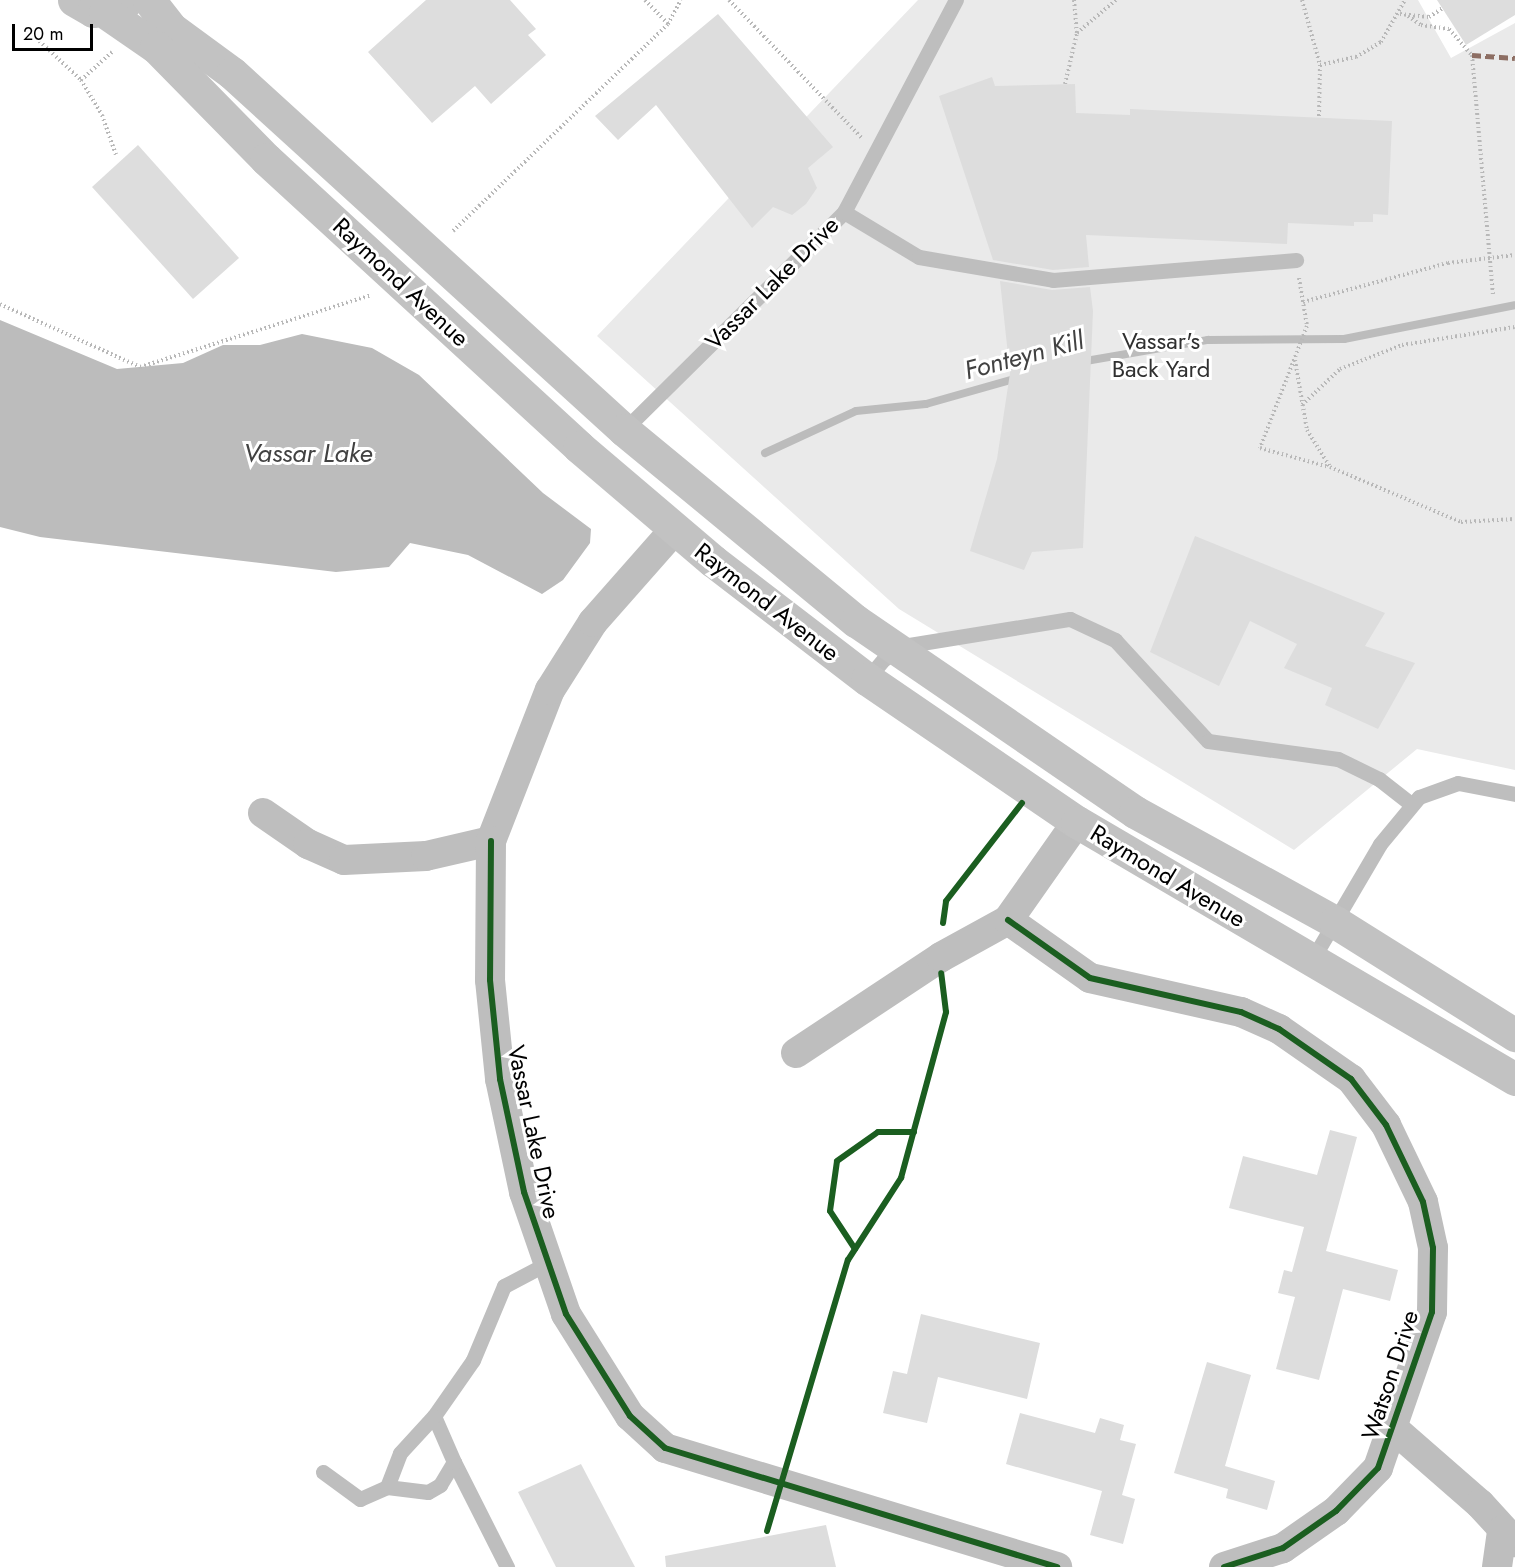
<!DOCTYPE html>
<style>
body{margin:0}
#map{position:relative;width:1515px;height:1567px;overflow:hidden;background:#fff;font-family:Jost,sans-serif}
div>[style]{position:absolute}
.green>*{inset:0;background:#eaeaea}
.water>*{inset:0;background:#bcbcbc}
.stream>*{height:8px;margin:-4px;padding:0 4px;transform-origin:4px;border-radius:4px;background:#bcbcbc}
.building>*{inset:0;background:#ddd}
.path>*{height:4px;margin-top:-2px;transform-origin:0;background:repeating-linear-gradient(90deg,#b8b8b8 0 1.5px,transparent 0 4.5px)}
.lane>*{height:15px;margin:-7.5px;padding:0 7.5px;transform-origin:7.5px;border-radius:7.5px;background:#bebebe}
.street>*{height:30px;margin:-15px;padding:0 15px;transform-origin:15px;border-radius:15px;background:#bebebe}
.secondary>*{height:33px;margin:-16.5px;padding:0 16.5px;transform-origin:16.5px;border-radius:16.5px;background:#c2c2c2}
.quiet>*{height:4.5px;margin-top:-2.25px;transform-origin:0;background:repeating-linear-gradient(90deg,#8d6e63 0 9px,transparent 0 13.5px)}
.cycleway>*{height:6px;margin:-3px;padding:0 3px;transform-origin:3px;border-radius:3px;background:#1b5e20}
span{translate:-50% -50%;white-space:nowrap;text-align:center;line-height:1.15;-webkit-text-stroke:6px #fff;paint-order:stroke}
.street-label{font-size:24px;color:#000}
.park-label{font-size:24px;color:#303030}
.water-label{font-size:26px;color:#414141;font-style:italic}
.scale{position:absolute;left:12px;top:24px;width:81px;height:27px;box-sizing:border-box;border:3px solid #000;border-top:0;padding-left:8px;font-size:18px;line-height:21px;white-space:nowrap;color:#000;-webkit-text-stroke:4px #fff;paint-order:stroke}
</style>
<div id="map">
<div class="green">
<div style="clip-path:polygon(918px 0,1418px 0,1451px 58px,1515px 23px,1515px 770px,1417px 749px,1294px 850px,899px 609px,597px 336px)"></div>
</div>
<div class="water">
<div style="clip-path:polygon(0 320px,117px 369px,183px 363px,223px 345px,260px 345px,302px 334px,372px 348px,419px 375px,543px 493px,591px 529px,590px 543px,563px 580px,542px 594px,468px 555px,410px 543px,389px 567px,336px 572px,40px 537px,0 527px)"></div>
</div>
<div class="stream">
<div style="left:1080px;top:362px;width:130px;rotate:-9.8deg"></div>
<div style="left:1208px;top:340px;width:136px;rotate:-0.4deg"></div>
<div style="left:1344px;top:339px;width:174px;rotate:-11.2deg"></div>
<div style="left:765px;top:453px;width:100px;rotate:-24.8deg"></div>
<div style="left:856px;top:411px;width:70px;rotate:-5.7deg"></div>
<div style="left:926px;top:404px;width:96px;rotate:-15.8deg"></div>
</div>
<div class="building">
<div style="clip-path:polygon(426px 0,510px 0,536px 29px,528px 35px,546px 55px,491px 104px,475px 86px,432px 123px,368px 52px)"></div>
<div style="clip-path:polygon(1437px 0,1515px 0,1515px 15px,1466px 45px)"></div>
<div style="clip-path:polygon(718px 14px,833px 147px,808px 168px,817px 188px,806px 204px,792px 215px,773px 207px,752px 228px,656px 105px,618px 140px,595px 116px)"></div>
<div style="clip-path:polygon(992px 77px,995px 86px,1075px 84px,1076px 113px,1130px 115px,1130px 109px,1392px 121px,1388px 215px,1373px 214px,1373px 222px,1354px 222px,1354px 226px,1288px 223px,1287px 244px,1086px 235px,1089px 267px,1053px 270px,993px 260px,939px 96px)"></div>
<div style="clip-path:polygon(138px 145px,239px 258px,193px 299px,92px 187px)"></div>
<div style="clip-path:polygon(1000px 281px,1052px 290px,1090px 287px,1093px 311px,1083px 548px,1032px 552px,1024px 570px,970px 551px,997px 459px,1010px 373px)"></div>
<div style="clip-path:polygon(1195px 536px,1385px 613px,1365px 646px,1415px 663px,1378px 729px,1325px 705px,1332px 688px,1284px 668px,1297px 644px,1250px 621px,1219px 686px,1150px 652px)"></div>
<div style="clip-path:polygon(1330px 1130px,1357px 1137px,1326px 1251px,1398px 1270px,1390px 1301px,1343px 1289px,1319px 1380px,1276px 1369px,1295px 1297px,1278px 1293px,1284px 1270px,1292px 1272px,1304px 1227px,1229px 1208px,1243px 1156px,1317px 1175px)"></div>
<div style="clip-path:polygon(921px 1314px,1040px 1343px,1027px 1399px,938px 1377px,927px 1423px,883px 1413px,893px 1371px,907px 1374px)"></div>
<div style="clip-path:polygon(1207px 1362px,1251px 1375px,1225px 1466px,1275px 1481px,1267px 1510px,1226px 1498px,1228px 1489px,1174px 1473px)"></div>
<div style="clip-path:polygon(1020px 1413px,1095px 1433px,1100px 1418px,1124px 1425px,1120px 1440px,1136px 1444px,1122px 1495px,1135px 1499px,1123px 1544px,1090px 1535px,1102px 1491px,1006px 1464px)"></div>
<div style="clip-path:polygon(581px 1464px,635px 1567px,556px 1567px,518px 1492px)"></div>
<div style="clip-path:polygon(826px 1525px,836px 1567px,666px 1567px,665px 1556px)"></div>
</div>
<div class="path">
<div style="left:645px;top:0;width:33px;rotate:46deg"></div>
<div style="left:729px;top:0;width:192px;rotate:46.1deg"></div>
<div style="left:1074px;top:0;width:33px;rotate:85deg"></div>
<div style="left:1302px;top:0;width:67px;rotate:74.5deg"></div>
<div style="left:1320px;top:65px;width:54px;rotate:91.1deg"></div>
<div style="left:1400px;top:14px;width:29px;rotate:6deg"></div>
<div style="left:1429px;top:17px;width:17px;rotate:-33deg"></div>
<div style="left:1408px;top:16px;width:16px;rotate:35deg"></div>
<div style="left:1421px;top:25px;width:28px;rotate:8deg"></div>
<div style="left:1449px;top:29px;width:35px;rotate:49deg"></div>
<div style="left:1472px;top:55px;width:241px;rotate:85deg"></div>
<div style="left:36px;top:38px;width:62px;rotate:43deg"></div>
<div style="left:112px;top:52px;width:42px;rotate:137.9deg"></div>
<div style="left:81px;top:80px;width:41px;rotate:59deg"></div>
<div style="left:102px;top:115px;width:42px;rotate:70.7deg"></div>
<div style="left:1320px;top:65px;width:37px;rotate:-13deg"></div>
<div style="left:1356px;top:57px;width:29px;rotate:-31deg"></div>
<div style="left:1381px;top:42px;width:48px;rotate:-60.3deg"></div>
<div style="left:1065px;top:84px;width:52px;rotate:-76.8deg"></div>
<div style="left:1077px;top:33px;width:51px;rotate:-40.2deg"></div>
<div style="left:453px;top:231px;width:298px;rotate:-43.9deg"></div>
<div style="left:668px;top:24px;width:27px;rotate:-62deg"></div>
<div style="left:1299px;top:278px;width:49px;rotate:80.5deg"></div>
<div style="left:1307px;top:326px;width:131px;rotate:111.1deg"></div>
<div style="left:1260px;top:448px;width:72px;rotate:15.4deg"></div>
<div style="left:1303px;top:302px;width:150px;rotate:-15.1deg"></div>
<div style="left:1448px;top:263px;width:67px;rotate:-6.8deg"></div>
<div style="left:0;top:304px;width:154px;rotate:24.2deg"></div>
<div style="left:140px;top:367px;width:242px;rotate:-17.3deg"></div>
<div style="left:1295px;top:360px;width:71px;rotate:80.3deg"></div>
<div style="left:1307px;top:430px;width:44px;rotate:58.1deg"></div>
<div style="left:1330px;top:467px;width:142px;rotate:22.8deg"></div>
<div style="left:1461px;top:522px;width:54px;rotate:-3.2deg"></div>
<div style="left:1302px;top:405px;width:52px;rotate:-43.5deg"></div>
<div style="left:1340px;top:369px;width:66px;rotate:-21.2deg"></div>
<div style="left:1402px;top:345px;width:114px;rotate:-9.1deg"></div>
</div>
<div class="lane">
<div style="left:844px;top:212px;width:240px;rotate:-62.2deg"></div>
<div style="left:624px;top:430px;width:310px;rotate:-44.7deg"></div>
<div style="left:844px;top:212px;width:87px;rotate:31deg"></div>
<div style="left:919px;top:257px;width:136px;rotate:9.7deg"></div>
<div style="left:1053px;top:280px;width:244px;rotate:-4.7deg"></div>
<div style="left:867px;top:679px;width:26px;rotate:-50deg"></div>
<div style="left:884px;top:659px;width:29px;rotate:-29deg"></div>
<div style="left:909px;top:645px;width:163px;rotate:-9.2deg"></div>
<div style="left:1070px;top:619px;width:50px;rotate:25deg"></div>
<div style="left:1115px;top:640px;width:137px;rotate:47.4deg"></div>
<div style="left:1208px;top:741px;width:131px;rotate:7.9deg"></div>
<div style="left:1338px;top:759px;width:46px;rotate:26deg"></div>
<div style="left:1379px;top:779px;width:41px;rotate:38deg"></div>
<div style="left:1312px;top:960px;width:134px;rotate:-59.6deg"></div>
<div style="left:1380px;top:844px;width:61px;rotate:-50.3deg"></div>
<div style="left:1419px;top:797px;width:41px;rotate:-19.7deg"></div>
<div style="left:1458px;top:783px;width:58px;rotate:10.9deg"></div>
<div style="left:454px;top:1462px;width:118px;rotate:63.2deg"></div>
<div style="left:323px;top:1472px;width:46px;rotate:36.1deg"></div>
<div style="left:360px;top:1499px;width:30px;rotate:-24deg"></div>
<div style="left:387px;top:1487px;width:41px;rotate:7deg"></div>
<div style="left:428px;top:1492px;width:14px;rotate:-30deg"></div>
<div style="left:440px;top:1485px;width:27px;rotate:-59deg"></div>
<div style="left:454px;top:1462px;width:50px;rotate:-113.5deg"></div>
<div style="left:434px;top:1416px;width:68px;rotate:-55.1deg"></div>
<div style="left:473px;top:1360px;width:80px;rotate:-67.3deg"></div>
<div style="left:504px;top:1286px;width:47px;rotate:-27.6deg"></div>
<div style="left:387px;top:1487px;width:36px;rotate:-69deg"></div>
<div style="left:400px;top:1453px;width:50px;rotate:-47.4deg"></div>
</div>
<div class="street">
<div style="left:263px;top:813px;width:55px;rotate:34.6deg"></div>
<div style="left:308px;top:844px;width:39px;rotate:24deg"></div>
<div style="left:344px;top:860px;width:82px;rotate:-2.8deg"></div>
<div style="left:426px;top:856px;width:67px;rotate:-13deg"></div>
<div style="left:491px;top:841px;width:162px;rotate:-68.7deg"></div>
<div style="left:550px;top:690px;width:80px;rotate:-57.7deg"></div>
<div style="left:593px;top:622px;width:124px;rotate:-48.6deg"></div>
<div style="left:491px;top:841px;width:139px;rotate:90.4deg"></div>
<div style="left:490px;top:980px;width:100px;rotate:84.2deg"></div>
<div style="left:500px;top:1079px;width:116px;rotate:78deg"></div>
<div style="left:524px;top:1192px;width:129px;rotate:71deg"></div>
<div style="left:566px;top:1314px;width:120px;rotate:57.9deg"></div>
<div style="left:630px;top:1416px;width:47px;rotate:42.4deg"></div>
<div style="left:665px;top:1448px;width:410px;rotate:16.9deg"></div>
<div style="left:1008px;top:920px;width:100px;rotate:35.3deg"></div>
<div style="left:1090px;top:978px;width:155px;rotate:12.7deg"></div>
<div style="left:1241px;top:1012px;width:42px;rotate:24.1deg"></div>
<div style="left:1279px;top:1029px;width:88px;rotate:34.8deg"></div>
<div style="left:1351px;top:1079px;width:58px;rotate:52.7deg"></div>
<div style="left:1386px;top:1125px;width:85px;rotate:64.3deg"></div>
<div style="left:1423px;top:1202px;width:47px;rotate:77.7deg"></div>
<div style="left:1433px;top:1248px;width:64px;rotate:90.9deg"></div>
<div style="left:1432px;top:1312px;width:165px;rotate:109.1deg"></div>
<div style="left:1378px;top:1468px;width:60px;rotate:134.3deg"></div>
<div style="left:1336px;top:1511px;width:65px;rotate:145.1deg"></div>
<div style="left:1283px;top:1548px;width:62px;rotate:162.1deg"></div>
<div style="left:796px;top:1053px;width:174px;rotate:-33.5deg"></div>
<div style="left:941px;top:957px;width:77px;rotate:-28.9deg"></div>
<div style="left:1008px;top:920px;width:120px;rotate:-54.9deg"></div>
<div style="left:1394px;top:1429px;width:114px;rotate:41.1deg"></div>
<div style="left:1480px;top:1504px;width:52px;rotate:47.4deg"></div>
<div style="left:1497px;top:1567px;width:37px;rotate:-82deg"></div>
</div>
<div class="secondary">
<div style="left:74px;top:0;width:22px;rotate:30deg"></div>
<div style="left:93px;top:11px;width:32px;rotate:-13deg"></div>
<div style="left:149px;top:0;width:37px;rotate:52deg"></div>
<div style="left:172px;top:29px;width:74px;rotate:36.3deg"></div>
<div style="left:232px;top:73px;width:530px;rotate:42.32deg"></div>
<div style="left:624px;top:430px;width:301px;rotate:39.5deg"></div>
<div style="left:856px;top:621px;width:338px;rotate:34.4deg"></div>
<div style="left:1135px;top:812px;width:228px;rotate:28.8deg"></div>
<div style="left:1335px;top:922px;width:213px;rotate:32.1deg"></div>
<div style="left:105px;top:12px;width:62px;rotate:34.5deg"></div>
<div style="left:156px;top:47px;width:157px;rotate:45.5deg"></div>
<div style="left:266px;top:159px;width:425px;rotate:42.6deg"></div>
<div style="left:579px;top:447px;width:176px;rotate:40.4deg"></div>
<div style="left:713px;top:561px;width:194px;rotate:37.5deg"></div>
<div style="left:867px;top:679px;width:254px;rotate:34.3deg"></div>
<div style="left:1077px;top:822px;width:508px;rotate:30.4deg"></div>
</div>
<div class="quiet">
<div style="left:1472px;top:55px;width:43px;rotate:4deg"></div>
</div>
<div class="cycleway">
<div style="left:491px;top:841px;width:139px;rotate:90.4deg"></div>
<div style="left:490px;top:980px;width:100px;rotate:84.2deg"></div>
<div style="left:500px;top:1079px;width:116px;rotate:78deg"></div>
<div style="left:524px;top:1192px;width:129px;rotate:71deg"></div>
<div style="left:566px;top:1314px;width:120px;rotate:57.9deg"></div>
<div style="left:630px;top:1416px;width:47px;rotate:42.4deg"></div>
<div style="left:665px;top:1448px;width:410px;rotate:16.9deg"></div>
<div style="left:1008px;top:920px;width:100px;rotate:35.3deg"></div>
<div style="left:1090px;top:978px;width:155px;rotate:12.7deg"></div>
<div style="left:1241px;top:1012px;width:42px;rotate:24.1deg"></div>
<div style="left:1279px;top:1029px;width:88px;rotate:34.8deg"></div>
<div style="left:1351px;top:1079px;width:58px;rotate:52.7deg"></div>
<div style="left:1386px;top:1125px;width:85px;rotate:64.3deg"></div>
<div style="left:1423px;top:1202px;width:47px;rotate:77.7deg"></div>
<div style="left:1433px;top:1248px;width:64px;rotate:90.9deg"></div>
<div style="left:1432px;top:1312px;width:165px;rotate:109.1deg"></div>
<div style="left:1378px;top:1468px;width:60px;rotate:134.3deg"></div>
<div style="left:1336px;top:1511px;width:65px;rotate:145.1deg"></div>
<div style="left:1283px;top:1548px;width:62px;rotate:162.1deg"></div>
<div style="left:943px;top:923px;width:22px;rotate:-82deg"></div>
<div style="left:946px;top:901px;width:124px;rotate:-52.2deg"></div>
<div style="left:855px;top:1249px;width:45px;rotate:-123.3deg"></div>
<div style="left:830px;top:1211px;width:50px;rotate:-82deg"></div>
<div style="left:837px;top:1161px;width:50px;rotate:-35.3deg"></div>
<div style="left:878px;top:1132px;width:36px"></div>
<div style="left:767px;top:1531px;width:283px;rotate:-73.4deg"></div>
<div style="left:848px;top:1260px;width:98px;rotate:-57.1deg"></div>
<div style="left:901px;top:1178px;width:172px;rotate:-74.8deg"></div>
<div style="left:946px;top:1012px;width:39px;rotate:-97deg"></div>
</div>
<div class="street-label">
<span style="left:401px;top:282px;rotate:43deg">Raymond Avenue</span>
<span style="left:772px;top:283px;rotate:-45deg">Vassar Lake Drive</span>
<span style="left:767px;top:602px;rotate:38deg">Raymond Avenue</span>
<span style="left:1168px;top:876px;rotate:31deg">Raymond Avenue</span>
<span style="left:534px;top:1132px;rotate:78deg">Vassar Lake Drive</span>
<span style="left:1390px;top:1375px;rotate:-72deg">Watson Drive</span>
</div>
<div class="park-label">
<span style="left:1161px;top:355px">Vassar's<br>Back Yard</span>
</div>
<div class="water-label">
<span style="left:1024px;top:356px;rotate:-15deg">Fonteyn Kill</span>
<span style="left:308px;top:454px">Vassar Lake</span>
</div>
<div class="scale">20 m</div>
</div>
